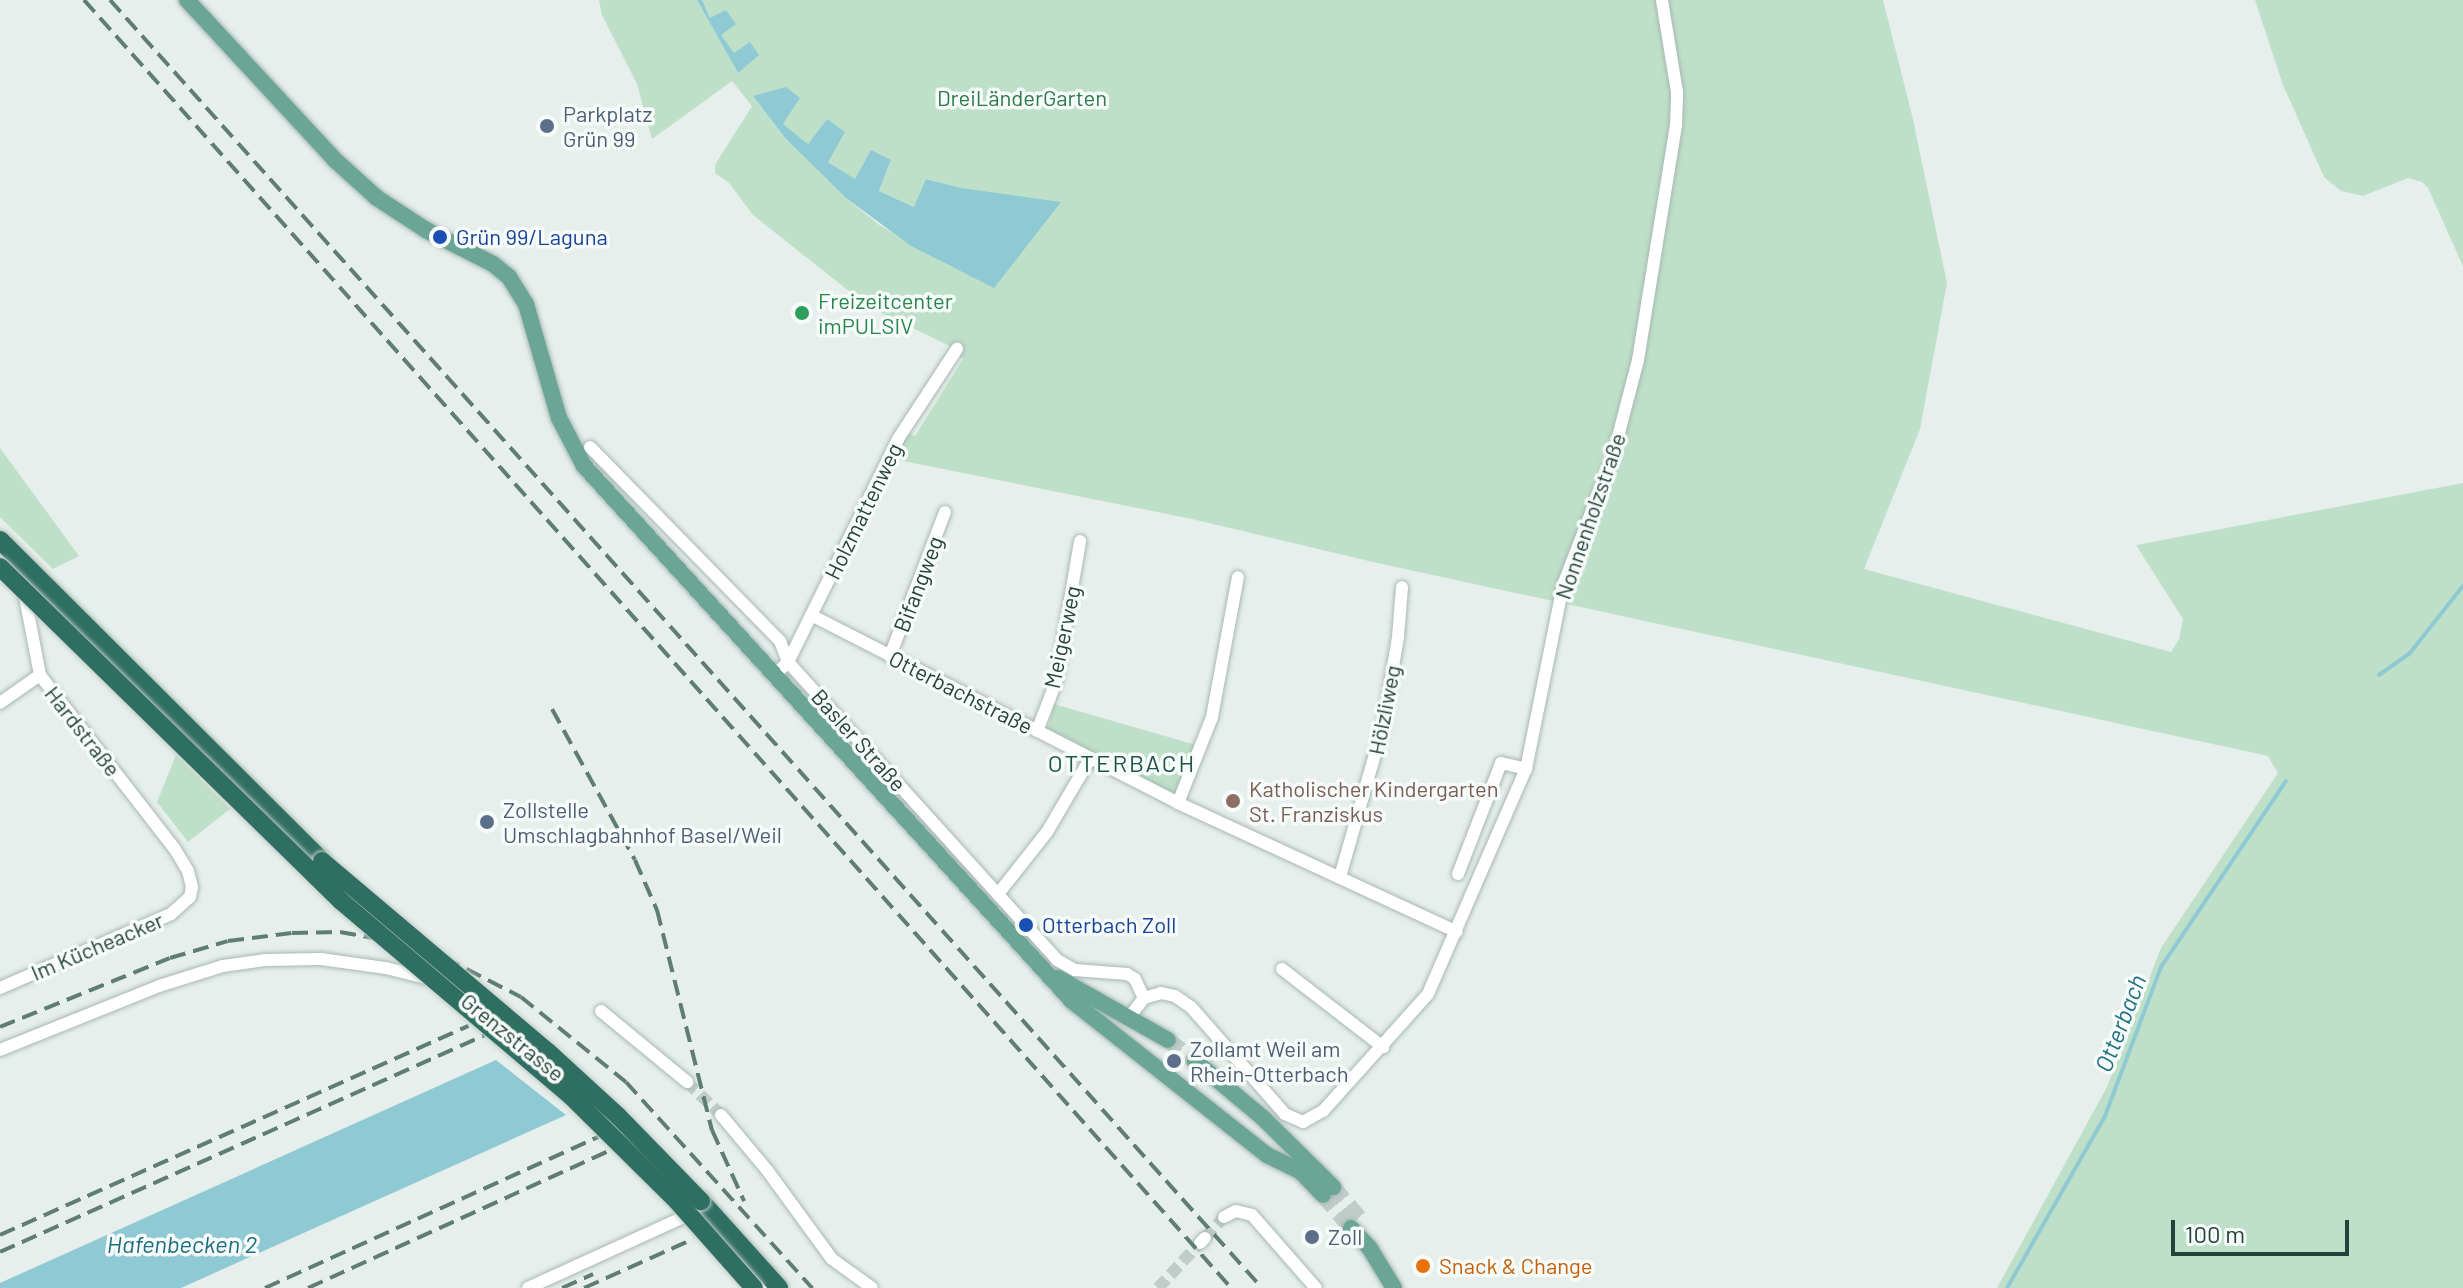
<!DOCTYPE html>
<meta charset="utf-8">
<style>
body{margin:0}
#map{position:relative;width:2463px;height:1288px;overflow:hidden;background:#e6efeb;font-family:Barlow,sans-serif}
div>[style]{position:absolute}
.green>*{inset:0;background:#bfe0c8}
.water>*{inset:0;background:#8ec9d4}
.stream>*{height:4px;margin:-2px;padding:0 2px;transform-origin:2px;border-radius:2px;background:#8ec9d4}
.minor-tunnel>*{height:12px;margin-top:-6px;transform-origin:0;background:repeating-linear-gradient(90deg,#bfccc8 0 12px,transparent 0 18px)}
.major-tunnel>*{height:16px;margin-top:-8px;transform-origin:0;background:repeating-linear-gradient(90deg,#bfccc8 0 16px,transparent 0 24px)}
.roads{filter:drop-shadow(0 0 2px #a8b8b2) drop-shadow(0 0 2px #a8b8b2)}
.minor>*{height:12px;margin:-6px;padding:0 6px;transform-origin:6px;border-radius:6px;background:#fff}
.major>*{height:16px;margin:-8px;padding:0 8px;transform-origin:8px;border-radius:8px;background:#6aa596}
.highway>*{height:18px;margin:-9px;padding:0 9px;transform-origin:9px;border-radius:9px;background:#2f6f62}
.rail>*{height:4px;margin-top:-2px;transform-origin:0;background:repeating-linear-gradient(90deg,#5f7d75 0 16px,transparent 0 24px)}
.bridges{filter:drop-shadow(0 0 2px #c2cac8) drop-shadow(0 0 2px #c2cac8)}
.highway-bridge>*{height:18px;margin:-9px;padding:0 9px;transform-origin:9px;border-radius:9px;background:#2f6f62}
.dots>*{width:22px;height:22px;translate:-50% -50%;box-sizing:border-box;border:4px solid #f7fbf9;border-radius:50%}
span{translate:-50% -50%;white-space:nowrap;text-align:center;line-height:1.15;-webkit-text-stroke:7px #f7fbf9;paint-order:stroke}
.park-label{font-size:22px;color:#2d7a4b}
.service-label{font-size:22px;color:#4e5e75}
.left{translate:0 -50%;text-align:left}
.transit-label{font-size:22px;color:#164399}
.leisure-label{font-size:22px;color:#27864d}
.street-label{font-size:22px;color:#24423a}
.education-label{font-size:22px;color:#785e54}
.food-label{font-size:22px;color:#c56008}
.neighbourhood-label{font-size:24px;color:#1f5548;letter-spacing:2px}
.water-label{font-size:24px;color:#1c6f80;font-style:italic}
.scale{position:absolute;left:2171px;top:1220px;width:178px;height:36px;box-sizing:border-box;border:4px solid #24423a;border-top:0;padding-left:10px;font-size:24px;line-height:28px;white-space:nowrap;color:#24423a;-webkit-text-stroke:6px #f7fbf9;paint-order:stroke}
</style>
<div id="map">
<div class="green">
<div style="clip-path:polygon(evenodd,599px 0,697px 0,738px 73px,734px 54px,720px 35px,735px 24px,710px 18px,702px 0,1883px 0,1912px 115px,1947px 283px,1920px 429px,1864px 569px,2171px 652px,2179px 639px,2183px 619px,2136px 545px,2463px 483px,2463px 1288px,1997px 1288px,2107px 1087px,2161px 948px,2278px 773px,2268px 756px,1373px 562px,1192px 519px,893px 459px,907px 433px,915px 436px,963px 359px,954px 353px,956px 349px,869px 307px,753px 215px,729px 183px,715px 173px,715px 165px,752px 106px,732px 81px,652px 139px,637px 84px,602px 15px,599px 0,753px 96px,800px 98px,782px 124px,808px 144px,827px 119px,828px 162px,855px 179px,891px 161px,879px 191px,915px 207px,927px 179px,961px 188px,951px 267px,878px 224px,846px 198px,786px 139px,753px 96px)"></div>
<div style="clip-path:polygon(2255px 0,2463px 0,2463px 266px,2428px 188px,2422px 182px,2408px 178px,2363px 196px,2341px 191px,2324px 177px,2283px 85px)"></div>
<div style="clip-path:polygon(0 448px,79px 556px,53px 569px,0 517px)"></div>
<div style="clip-path:polygon(1054px 704px,1196px 745px,1177px 792px,1173px 794px,1048px 730px)"></div>
<div style="clip-path:polygon(176px 755px,230px 809px,188px 842px,157px 802px)"></div>
</div>
<div class="water">
<div style="clip-path:polygon(697px 0,702px 0,710px 18px,726px 10px,736px 24px,721px 35px,734px 53px,750px 42px,759px 55px,738px 73px)"></div>
<div style="clip-path:polygon(786px 87px,800px 98px,783px 124px,808px 144px,827px 119px,845px 132px,828px 162px,855px 179px,871px 150px,891px 160px,879px 191px,914px 207px,926px 179px,961px 188px,1061px 202px,994px 288px,911px 246px,846px 198px,786px 139px,753px 96px)"></div>
<div style="clip-path:polygon(496px 1060px,566px 1115px,181px 1288px,0 1288px,0 1283px)"></div>
</div>
<div class="stream">
<div style="left:2379px;top:675px;width:38px;rotate:-35deg"></div>
<div style="left:2410px;top:653px;width:85px;rotate:-51.7deg"></div>
<div style="left:2007px;top:1288px;width:198px;rotate:-60.3deg"></div>
<div style="left:2105px;top:1116px;width:159px;rotate:-69.4deg"></div>
<div style="left:2161px;top:967px;width:224px;rotate:-56.1deg"></div>
</div>
<div class="minor-tunnel">
<div style="left:687px;top:1082px;width:47px;rotate:44.1deg"></div>
<div style="left:1205px;top:1238px;width:28px;rotate:-48deg"></div>
<div style="left:1158px;top:1288px;width:62px;rotate:-47deg"></div>
</div>
<div class="major-tunnel">
<div style="left:1168px;top:1040px;width:34px;rotate:38deg"></div>
<div style="left:1333px;top:1187px;width:43px;rotate:49.7deg"></div>
<div style="left:1323px;top:1195px;width:43px;rotate:49.7deg"></div>
</div>
<div class="roads">
<div class="minor">
<div style="left:590px;top:447px;width:272px;rotate:45.6deg"></div>
<div style="left:780px;top:641px;width:22px;rotate:69deg"></div>
<div style="left:788px;top:662px;width:401px;rotate:47.9deg"></div>
<div style="left:1057px;top:960px;width:21px;rotate:29deg"></div>
<div style="left:1075px;top:970px;width:52px;rotate:4.4deg"></div>
<div style="left:1127px;top:974px;width:9px;rotate:32deg"></div>
<div style="left:1135px;top:979px;width:21px;rotate:65deg"></div>
<div style="left:811px;top:615px;width:412px;rotate:27.1deg"></div>
<div style="left:1178px;top:803px;width:307px;rotate:24.8deg"></div>
<div style="left:890px;top:656px;width:154px;rotate:-69.1deg"></div>
<div style="left:775px;top:675px;width:18px;rotate:-45deg"></div>
<div style="left:788px;top:662px;width:249px;rotate:-63.7deg"></div>
<div style="left:898px;top:439px;width:108px;rotate:-56.8deg"></div>
<div style="left:0;top:703px;width:49px;rotate:-35deg"></div>
<div style="left:1037px;top:731px;width:53px;rotate:-68.8deg"></div>
<div style="left:1056px;top:682px;width:143px;rotate:-80.3deg"></div>
<div style="left:1178px;top:803px;width:92px;rotate:-68.4deg"></div>
<div style="left:1212px;top:717px;width:142px;rotate:-79.5deg"></div>
<div style="left:1458px;top:874px;width:119px;rotate:-68.8deg"></div>
<div style="left:1501px;top:763px;width:26px;rotate:13deg"></div>
<div style="left:1340px;top:877px;width:157px;rotate:-74.1deg"></div>
<div style="left:1383px;top:726px;width:90px;rotate:-80.4deg"></div>
<div style="left:1398px;top:637px;width:50px;rotate:-85.4deg"></div>
<div style="left:998px;top:894px;width:79px;rotate:-51.7deg"></div>
<div style="left:1047px;top:832px;width:85px;rotate:-59.5deg"></div>
<div style="left:1282px;top:969px;width:128px;rotate:37.7deg"></div>
<div style="left:0;top:988px;width:186px;rotate:-23.4deg"></div>
<div style="left:171px;top:914px;width:25px;rotate:-42deg"></div>
<div style="left:190px;top:897px;width:10px;rotate:-79deg"></div>
<div style="left:192px;top:887px;width:16px;rotate:-104deg"></div>
<div style="left:188px;top:871px;width:27px;rotate:-121deg"></div>
<div style="left:174px;top:848px;width:219px;rotate:-127.8deg"></div>
<div style="left:40px;top:675px;width:79px;rotate:-100.9deg"></div>
<div style="left:601px;top:1011px;width:112px;rotate:39.5deg"></div>
<div style="left:1130px;top:1016px;width:23px;rotate:-52deg"></div>
<div style="left:1144px;top:998px;width:18px;rotate:-16deg"></div>
<div style="left:1161px;top:993px;width:14px;rotate:12deg"></div>
<div style="left:1175px;top:996px;width:19px;rotate:35deg"></div>
<div style="left:1191px;top:1007px;width:142px;rotate:48.7deg"></div>
<div style="left:1285px;top:1114px;width:20px;rotate:24deg"></div>
<div style="left:1303px;top:1122px;width:23px;rotate:-29deg"></div>
<div style="left:1323px;top:1111px;width:157px;rotate:-48.1deg"></div>
<div style="left:1428px;top:994px;width:245px;rotate:-66.5deg"></div>
<div style="left:1526px;top:769px;width:188px;rotate:-78.6deg"></div>
<div style="left:1563px;top:585px;width:138px;rotate:-68.8deg"></div>
<div style="left:1613px;top:456px;width:99px;rotate:-75.4deg"></div>
<div style="left:1638px;top:360px;width:237px;rotate:-80.8deg"></div>
<div style="left:1676px;top:126px;width:34px;rotate:-88deg"></div>
<div style="left:1677px;top:92px;width:93px;rotate:-99.3deg"></div>
<div style="left:0;top:1050px;width:171px;rotate:-21.9deg"></div>
<div style="left:159px;top:986px;width:67px;rotate:-17.4deg"></div>
<div style="left:223px;top:966px;width:42px;rotate:-8.1deg"></div>
<div style="left:265px;top:960px;width:56px;rotate:-1deg"></div>
<div style="left:321px;top:959px;width:66px;rotate:7.9deg"></div>
<div style="left:386px;top:968px;width:41px;rotate:14deg"></div>
<div style="left:593px;top:1104px;width:62px;rotate:45.7deg"></div>
<div style="left:721px;top:1115px;width:72px;rotate:50.1deg"></div>
<div style="left:767px;top:1170px;width:110px;rotate:53.9deg"></div>
<div style="left:832px;top:1259px;width:49px;rotate:35.9deg"></div>
<div style="left:1224px;top:1217px;width:13px;rotate:-27deg"></div>
<div style="left:1236px;top:1211px;width:16px;rotate:14deg"></div>
<div style="left:1252px;top:1215px;width:97px;rotate:48.8deg"></div>
<div style="left:1200px;top:1243px;width:7px;rotate:-45deg"></div>
<div style="left:745px;top:1263px;width:33px;rotate:50deg"></div>
<div style="left:528px;top:1288px;width:183px;rotate:-24.5deg"></div>
</div>
<div class="major">
<div style="left:187px;top:0;width:218px;rotate:47.2deg"></div>
<div style="left:335px;top:160px;width:57px;rotate:42.1deg"></div>
<div style="left:377px;top:198px;width:59px;rotate:33.1deg"></div>
<div style="left:426px;top:230px;width:75px;rotate:26.9deg"></div>
<div style="left:493px;top:264px;width:21px;rotate:39deg"></div>
<div style="left:509px;top:277px;width:32px;rotate:58deg"></div>
<div style="left:526px;top:304px;width:119px;rotate:73.9deg"></div>
<div style="left:559px;top:418px;width:54px;rotate:62.5deg"></div>
<div style="left:584px;top:466px;width:724px;rotate:47.63deg"></div>
<div style="left:1072px;top:1001px;width:248px;rotate:38.3deg"></div>
<div style="left:1267px;top:1155px;width:37px;rotate:26deg"></div>
<div style="left:1300px;top:1171px;width:33px;rotate:46deg"></div>
<div style="left:1058px;top:978px;width:126px;rotate:29.4deg"></div>
<div style="left:1195px;top:1061px;width:87px;rotate:39.9deg"></div>
<div style="left:1262px;top:1117px;width:100px;rotate:44.6deg"></div>
<div style="left:1351px;top:1228px;width:26px;rotate:47deg"></div>
<div style="left:1369px;top:1247px;width:48px;rotate:58.6deg"></div>
</div>
<div class="highway">
<div style="left:0;top:540px;width:455px;rotate:44.9deg"></div>
<div style="left:701px;top:1201px;width:117px;rotate:48.1deg"></div>
</div>
</div>
<div class="rail">
<div style="left:84px;top:0;width:1725px;rotate:48.31deg"></div>
<div style="left:110px;top:0;width:1728px;rotate:48.19deg"></div>
<div style="left:552px;top:709px;width:172px;rotate:61.2deg"></div>
<div style="left:635px;top:860px;width:55px;rotate:66.3deg"></div>
<div style="left:657px;top:910px;width:227px;rotate:76deg"></div>
<div style="left:712px;top:1130px;width:78px;rotate:65.7deg"></div>
<div style="left:0;top:1027px;width:183px;rotate:-22.1deg"></div>
<div style="left:170px;top:958px;width:60px;rotate:-16.3deg"></div>
<div style="left:228px;top:941px;width:64px;rotate:-7.1deg"></div>
<div style="left:292px;top:933px;width:48px;rotate:-1.2deg"></div>
<div style="left:340px;top:932px;width:85px;rotate:10.1deg"></div>
<div style="left:424px;top:947px;width:109px;rotate:27.3deg"></div>
<div style="left:521px;top:997px;width:135px;rotate:39deg"></div>
<div style="left:626px;top:1082px;width:278px;rotate:47.9deg"></div>
<div style="left:0;top:1235px;width:513px;rotate:-24.06deg"></div>
<div style="left:0;top:1252px;width:531px;rotate:-24.1deg"></div>
<div style="left:265px;top:1288px;width:366px;rotate:-24.4deg"></div>
<div style="left:308px;top:1288px;width:333px;rotate:-24.5deg"></div>
<div style="left:562px;top:1288px;width:34px;rotate:-24deg"></div>
<div style="left:584px;top:1288px;width:120px;rotate:-24.2deg"></div>
</div>
<div class="bridges">
<div class="highway-bridge">
<div style="left:0;top:567px;width:477px;rotate:44.4deg"></div>
<div style="left:341px;top:901px;width:302px;rotate:40.3deg"></div>
<div style="left:571px;top:1096px;width:149px;rotate:44.7deg"></div>
<div style="left:677px;top:1201px;width:116px;rotate:48.5deg"></div>
<div style="left:322px;top:861px;width:296px;rotate:40.2deg"></div>
<div style="left:548px;top:1052px;width:95px;rotate:42.4deg"></div>
<div style="left:618px;top:1116px;width:119px;rotate:45.7deg"></div>
</div>
</div>
<div class="dots">
<div style="left:547px;top:126px;background:#5c6f8a"></div>
<div style="left:440px;top:237px;background:#1a4fb4"></div>
<div style="left:802px;top:313px;background:#2e9e5b"></div>
<div style="left:1233px;top:801px;background:#8d6e63"></div>
<div style="left:487px;top:822px;background:#5c6f8a"></div>
<div style="left:1026px;top:925px;background:#1a4fb4"></div>
<div style="left:1174px;top:1061px;background:#5c6f8a"></div>
<div style="left:1312px;top:1237px;background:#5c6f8a"></div>
<div style="left:1423px;top:1266px;background:#e8710a"></div>
</div>
<div class="park-label">
<span style="left:1022px;top:98px">DreiLänderGarten</span>
</div>
<div class="service-label">
<span class="left" style="left:563px;top:126px">Parkplatz<br>Grün 99</span>
<span class="left" style="left:503px;top:822px">Zollstelle<br>Umschlagbahnhof Basel/Weil</span>
<span class="left" style="left:1190px;top:1061px">Zollamt Weil am<br>Rhein-Otterbach</span>
<span class="left" style="left:1328px;top:1237px">Zoll</span>
</div>
<div class="transit-label">
<span class="left" style="left:456px;top:237px">Grün 99/Laguna</span>
<span class="left" style="left:1042px;top:925px">Otterbach Zoll</span>
</div>
<div class="leisure-label">
<span class="left" style="left:818px;top:313px">Freizeitcenter<br>imPULSIV</span>
</div>
<div class="street-label">
<span style="left:863px;top:511px;rotate:-64deg">Holzmattenweg</span>
<span style="left:1590px;top:516px;rotate:-71deg">Nonnenholzstraße</span>
<span style="left:918px;top:584px;rotate:-69deg">Bifangweg</span>
<span style="left:1062px;top:637px;rotate:-78deg">Meigerweg</span>
<span style="left:961px;top:692px;rotate:27deg">Otterbachstraße</span>
<span style="left:1384px;top:710px;rotate:-79deg">Hölzliweg</span>
<span style="left:83px;top:731px;rotate:52deg">Hardstraße</span>
<span style="left:859px;top:740px;rotate:48deg">Basler Straße</span>
<span style="left:97px;top:946px;rotate:-23deg">Im Kücheacker</span>
<span style="left:513px;top:1037px;rotate:39deg">Grenzstrasse</span>
</div>
<div class="education-label">
<span class="left" style="left:1249px;top:801px">Katholischer Kindergarten<br>St. Franziskus</span>
</div>
<div class="food-label">
<span class="left" style="left:1439px;top:1266px">Snack &amp; Change</span>
</div>
<div class="neighbourhood-label">
<span style="left:1122px;top:763px">OTTERBACH</span>
</div>
<div class="water-label">
<span style="left:2120px;top:1023px;rotate:-69deg">Otterbach</span>
<span style="left:182px;top:1244px">Hafenbecken 2</span>
</div>
<div class="scale">100 m</div>
</div>
